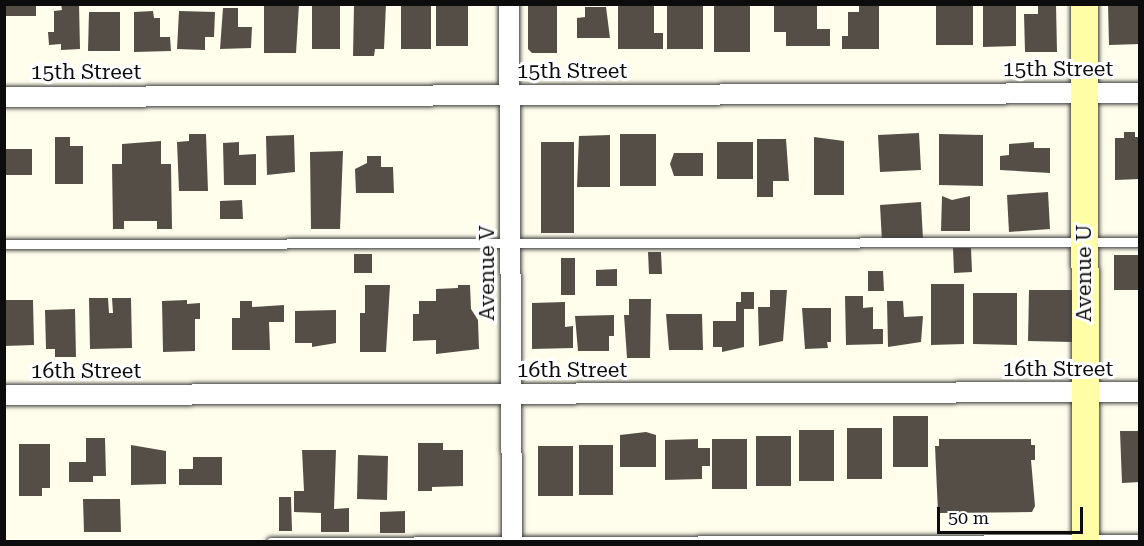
<!DOCTYPE html>
<style>
body{margin:0}
#map{position:relative;width:1144px;height:546px;overflow:hidden;background:#fffdeb;font-family:"Roboto Serif",serif}
div>[style]{position:absolute}
.building>*{inset:0;background:#554e47}
.roads{filter:drop-shadow(0 0 2px #3f3f3f) drop-shadow(0 0 2px #3f3f3f)}
.lane>*{height:9px;margin:-4.5px;padding:0 4.5px;transform-origin:4.5px;border-radius:4.5px;background:#fff}
.street>*{height:20px;margin:-10px;padding:0 10px;transform-origin:10px;border-radius:10px;background:#fff}
.secondary>*{height:27px;margin:-13.5px;padding:0 13.5px;transform-origin:13.5px;border-radius:13.5px;background:#fffda6}
span{translate:-50% -50%;white-space:nowrap;text-align:center;line-height:1.15;-webkit-text-stroke:6px #fff;paint-order:stroke}
.street-label{font-size:21px;color:#0c0c0c}
.frame{position:absolute;inset:0;border:6px solid #0c0c0c;pointer-events:none}
.scale{position:absolute;left:937px;top:507px;width:146px;height:27px;box-sizing:border-box;border:3px solid #0c0c0c;border-top:0;padding-left:8px;font-size:18px;line-height:21px;white-space:nowrap;color:#0c0c0c;-webkit-text-stroke:4px #fff;paint-order:stroke}
</style>
<div id="map">
<div class="building">
<div style="clip-path:polygon(4px 4px,36px 4px,36px 16px,4px 16px)"></div>
<div style="clip-path:polygon(61px 4px,79px 4px,80px 49px,61px 50px,61px 44px,49px 45px,48px 32px,54px 32px,54px 11px,62px 10px)"></div>
<div style="clip-path:polygon(264px 4px,299px 4px,296px 53px,264px 53px)"></div>
<div style="clip-path:polygon(386px 4px,384px 49px,375px 49px,374px 56px,353px 56px,354px 5px)"></div>
<div style="clip-path:polygon(401px 4px,431px 4px,431px 49px,401px 49px)"></div>
<div style="clip-path:polygon(436px 4px,468px 4px,468px 46px,436px 46px)"></div>
<div style="clip-path:polygon(528px 4px,557px 4px,557px 53px,532px 53px,528px 49px)"></div>
<div style="clip-path:polygon(618px 4px,654px 4px,654px 33px,663px 33px,663px 49px,618px 49px)"></div>
<div style="clip-path:polygon(667px 4px,703px 4px,703px 49px,667px 49px)"></div>
<div style="clip-path:polygon(714px 4px,750px 4px,750px 52px,714px 52px)"></div>
<div style="clip-path:polygon(774px 4px,817px 4px,817px 29px,830px 29px,830px 46px,786px 46px,786px 32px,774px 32px)"></div>
<div style="clip-path:polygon(859px 4px,879px 4px,879px 49px,842px 49px,842px 36px,848px 36px,848px 12px,859px 12px)"></div>
<div style="clip-path:polygon(936px 4px,973px 4px,973px 45px,936px 45px)"></div>
<div style="clip-path:polygon(983px 4px,1016px 5px,1016px 46px,983px 47px)"></div>
<div style="clip-path:polygon(1038px 4px,1056px 4px,1057px 52px,1025px 52px,1024px 14px,1038px 14px)"></div>
<div style="clip-path:polygon(1108px 4px,1139px 4px,1140px 44px,1109px 45px)"></div>
<div style="clip-path:polygon(312px 5px,340px 5px,340px 49px,312px 49px)"></div>
<div style="clip-path:polygon(585px 7px,606px 7px,610px 38px,577px 38px,577px 18px,585px 17px)"></div>
<div style="clip-path:polygon(223px 8px,238px 8px,238px 27px,252px 27px,251px 48px,220px 49px)"></div>
<div style="clip-path:polygon(153px 11px,154px 18px,160px 18px,160px 37px,170px 37px,171px 51px,134px 52px,134px 12px)"></div>
<div style="clip-path:polygon(179px 11px,215px 12px,214px 37px,205px 37px,205px 50px,177px 49px)"></div>
<div style="clip-path:polygon(89px 12px,120px 12px,120px 51px,88px 51px)"></div>
<div style="clip-path:polygon(1124px 132px,1135px 132px,1135px 137px,1140px 137px,1140px 179px,1115px 180px,1115px 138px,1124px 138px)"></div>
<div style="clip-path:polygon(919px 133px,921px 170px,880px 172px,878px 135px)"></div>
<div style="clip-path:polygon(189px 134px,206px 134px,208px 191px,179px 191px,177px 142px,189px 141px)"></div>
<div style="clip-path:polygon(620px 134px,656px 134px,656px 186px,620px 186px)"></div>
<div style="clip-path:polygon(939px 134px,983px 135px,983px 186px,939px 185px)"></div>
<div style="clip-path:polygon(294px 135px,295px 172px,267px 175px,266px 136px)"></div>
<div style="clip-path:polygon(610px 135px,610px 187px,577px 187px,579px 136px)"></div>
<div style="clip-path:polygon(55px 137px,70px 137px,70px 146px,83px 146px,83px 184px,55px 184px)"></div>
<div style="clip-path:polygon(814px 137px,844px 141px,844px 195px,814px 195px)"></div>
<div style="clip-path:polygon(757px 139px,786px 139px,789px 181px,773px 181px,773px 197px,757px 197px)"></div>
<div style="clip-path:polygon(161px 141px,161px 164px,171px 164px,172px 229px,157px 229px,157px 221px,124px 221px,124px 229px,113px 229px,112px 164px,122px 164px,122px 144px)"></div>
<div style="clip-path:polygon(239px 142px,239px 155px,256px 154px,256px 185px,224px 185px,223px 143px)"></div>
<div style="clip-path:polygon(541px 142px,574px 142px,574px 233px,541px 233px)"></div>
<div style="clip-path:polygon(717px 142px,753px 142px,753px 179px,717px 179px)"></div>
<div style="clip-path:polygon(1034px 142px,1034px 148px,1050px 148px,1050px 173px,1000px 170px,1000px 156px,1009px 155px,1009px 144px)"></div>
<div style="clip-path:polygon(4px 149px,32px 149px,32px 175px,4px 175px)"></div>
<div style="clip-path:polygon(343px 151px,340px 229px,311px 229px,310px 152px)"></div>
<div style="clip-path:polygon(674px 153px,703px 153px,703px 176px,674px 176px,670px 164px)"></div>
<div style="clip-path:polygon(367px 156px,381px 156px,381px 167px,393px 167px,394px 193px,356px 193px,355px 169px,367px 163px)"></div>
<div style="clip-path:polygon(1048px 192px,1050px 229px,1009px 232px,1007px 195px)"></div>
<div style="clip-path:polygon(942px 196px,952px 200px,970px 196px,970px 231px,941px 231px)"></div>
<div style="clip-path:polygon(242px 200px,243px 219px,220px 219px,220px 201px)"></div>
<div style="clip-path:polygon(921px 202px,923px 240px,882px 242px,880px 205px)"></div>
<div style="clip-path:polygon(953px 248px,971px 248px,972px 272px,954px 273px)"></div>
<div style="clip-path:polygon(648px 252px,661px 252px,662px 274px,649px 274px)"></div>
<div style="clip-path:polygon(354px 254px,372px 254px,372px 273px,354px 273px)"></div>
<div style="clip-path:polygon(1114px 255px,1140px 255px,1140px 290px,1114px 290px)"></div>
<div style="clip-path:polygon(561px 258px,575px 258px,575px 295px,561px 295px)"></div>
<div style="clip-path:polygon(617px 269px,617px 286px,596px 286px,596px 270px)"></div>
<div style="clip-path:polygon(868px 271px,883px 271px,884px 291px,868px 291px)"></div>
<div style="clip-path:polygon(931px 284px,964px 284px,964px 344px,931px 345px)"></div>
<div style="clip-path:polygon(365px 285px,390px 285px,386px 352px,360px 352px,360px 313px,365px 313px)"></div>
<div style="clip-path:polygon(458px 285px,470px 285px,471px 309px,478px 320px,479px 349px,436px 354px,436px 340px,413px 341px,413px 314px,419px 314px,419px 301px,436px 301px,436px 289px,458px 288px)"></div>
<div style="clip-path:polygon(770px 290px,787px 290px,783px 341px,759px 346px,758px 307px,770px 307px)"></div>
<div style="clip-path:polygon(1029px 290px,1072px 290px,1072px 342px,1028px 341px)"></div>
<div style="clip-path:polygon(741px 292px,754px 292px,754px 309px,744px 309px,744px 347px,722px 352px,722px 347px,713px 347px,713px 321px,736px 321px,736px 302px,741px 302px)"></div>
<div style="clip-path:polygon(973px 293px,1017px 293px,1017px 345px,973px 344px)"></div>
<div style="clip-path:polygon(845px 296px,863px 296px,863px 308px,873px 307px,873px 329px,883px 329px,883px 344px,846px 345px)"></div>
<div style="clip-path:polygon(89px 298px,108px 298px,109px 313px,113px 313px,112px 298px,131px 298px,132px 348px,90px 349px)"></div>
<div style="clip-path:polygon(629px 299px,651px 299px,650px 358px,627px 358px,624px 315px,629px 315px)"></div>
<div style="clip-path:polygon(4px 300px,33px 300px,34px 345px,4px 346px)"></div>
<div style="clip-path:polygon(187px 300px,187px 304px,200px 303px,200px 319px,195px 319px,195px 351px,163px 352px,162px 301px)"></div>
<div style="clip-path:polygon(240px 301px,252px 301px,252px 307px,284px 305px,284px 322px,269px 322px,270px 350px,232px 350px,232px 318px,240px 318px)"></div>
<div style="clip-path:polygon(887px 301px,903px 301px,904px 317px,923px 316px,921px 342px,888px 347px)"></div>
<div style="clip-path:polygon(565px 302px,565px 327px,573px 326px,573px 348px,532px 349px,532px 303px)"></div>
<div style="clip-path:polygon(802px 308px,831px 308px,831px 342px,827px 342px,828px 348px,805px 349px)"></div>
<div style="clip-path:polygon(75px 309px,76px 357px,55px 357px,55px 349px,46px 349px,45px 310px)"></div>
<div style="clip-path:polygon(336px 310px,336px 343px,312px 347px,312px 343px,295px 343px,295px 311px)"></div>
<div style="clip-path:polygon(666px 314px,702px 314px,703px 350px,669px 350px)"></div>
<div style="clip-path:polygon(614px 315px,614px 336px,609px 336px,609px 351px,578px 351px,575px 316px)"></div>
<div style="clip-path:polygon(893px 416px,928px 416px,928px 467px,893px 467px)"></div>
<div style="clip-path:polygon(847px 428px,882px 428px,882px 479px,847px 479px)"></div>
<div style="clip-path:polygon(799px 430px,834px 430px,834px 481px,799px 481px)"></div>
<div style="clip-path:polygon(1120px 431px,1140px 431px,1140px 482px,1122px 483px)"></div>
<div style="clip-path:polygon(646px 432px,656px 435px,656px 467px,620px 467px,620px 435px)"></div>
<div style="clip-path:polygon(756px 436px,791px 436px,791px 486px,756px 486px)"></div>
<div style="clip-path:polygon(86px 438px,105px 438px,106px 476px,93px 476px,93px 482px,69px 482px,69px 462px,86px 462px)"></div>
<div style="clip-path:polygon(698px 439px,698px 448px,710px 448px,710px 466px,702px 466px,702px 479px,665px 480px,665px 440px)"></div>
<div style="clip-path:polygon(712px 439px,747px 439px,747px 489px,712px 489px)"></div>
<div style="clip-path:polygon(939px 439px,1031px 439px,1031px 445px,1035px 445px,1035px 460px,1031px 460px,1035px 506px,1032px 512px,938px 513px,935px 446px,939px 446px)"></div>
<div style="clip-path:polygon(418px 443px,443px 443px,443px 450px,463px 450px,463px 486px,432px 487px,432px 491px,418px 491px)"></div>
<div style="clip-path:polygon(19px 444px,50px 444px,50px 488px,42px 488px,42px 496px,19px 496px)"></div>
<div style="clip-path:polygon(131px 445px,166px 451px,166px 484px,131px 485px)"></div>
<div style="clip-path:polygon(579px 445px,613px 445px,613px 495px,579px 495px)"></div>
<div style="clip-path:polygon(538px 446px,573px 446px,573px 496px,538px 496px)"></div>
<div style="clip-path:polygon(302px 450px,336px 450px,334px 509px,349px 508px,349px 532px,321px 532px,321px 513px,294px 512px,294px 491px,304px 491px)"></div>
<div style="clip-path:polygon(358px 455px,388px 456px,387px 500px,357px 499px)"></div>
<div style="clip-path:polygon(193px 457px,222px 457px,222px 485px,179px 485px,179px 469px,193px 469px)"></div>
<div style="clip-path:polygon(279px 497px,291px 497px,292px 531px,279px 531px)"></div>
<div style="clip-path:polygon(83px 499px,120px 499px,121px 532px,84px 532px)"></div>
<div style="clip-path:polygon(405px 511px,405px 533px,380px 533px,380px 512px)"></div>
</div>
<div class="roads">
<div class="lane">
<div style="left:4px;top:244px;width:1136px;rotate:-0.1deg"></div>
<div style="left:271px;top:542px;width:869px;rotate:-0.2deg"></div>
</div>
<div class="street">
<div style="left:509px;top:4px;width:538px;rotate:89.68deg"></div>
<div style="left:4px;top:97px;width:1136px;rotate:-0.2deg"></div>
<div style="left:4px;top:395px;width:1136px;rotate:-0.15deg"></div>
</div>
<div class="secondary">
<div style="left:1084px;top:4px;width:538px;rotate:89.89deg"></div>
</div>
</div>
<div class="street-label">
<span style="left:1058px;top:69px">15th Street</span>
<span style="left:572px;top:71px">15th Street</span>
<span style="left:86px;top:72px">15th Street</span>
<span style="left:487px;top:273px;rotate:-90deg">Avenue V</span>
<span style="left:1084px;top:273px;rotate:-90deg">Avenue U</span>
<span style="left:1058px;top:369px">16th Street</span>
<span style="left:572px;top:370px">16th Street</span>
<span style="left:86px;top:371px">16th Street</span>
</div>
<div class="frame"></div>
<div class="scale">50 m</div>
</div>
